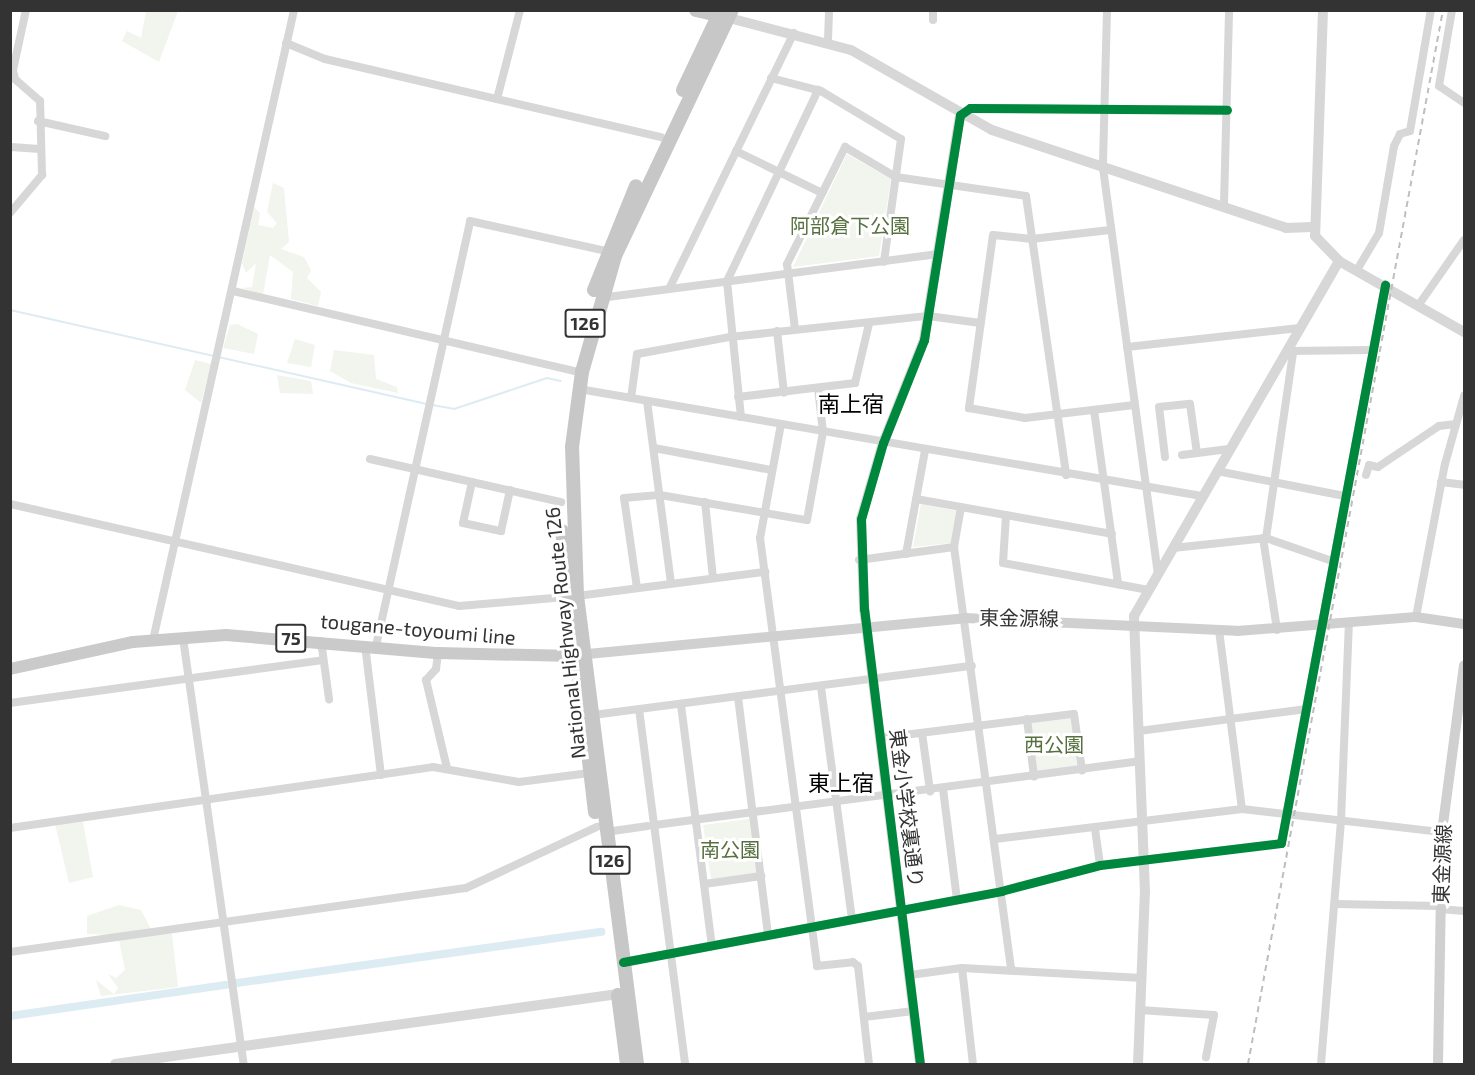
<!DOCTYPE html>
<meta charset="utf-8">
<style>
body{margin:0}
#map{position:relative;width:1475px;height:1075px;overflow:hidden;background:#fff;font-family:"Exo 2","Noto Sans JP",sans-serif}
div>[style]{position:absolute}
.green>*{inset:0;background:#f1f5ed}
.stream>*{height:2px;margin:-1px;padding:0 1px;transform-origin:1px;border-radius:1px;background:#ddebf3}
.canal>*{height:8px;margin:-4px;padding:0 4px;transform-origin:4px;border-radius:4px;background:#ddebf3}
.minor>*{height:8px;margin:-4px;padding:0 4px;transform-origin:4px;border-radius:4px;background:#d7d7d7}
.tertiary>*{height:10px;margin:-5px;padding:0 5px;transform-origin:5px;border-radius:5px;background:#d7d7d7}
.secondary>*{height:10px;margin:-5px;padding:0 5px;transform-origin:5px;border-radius:5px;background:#d0d0d0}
.primary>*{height:12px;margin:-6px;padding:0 6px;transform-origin:6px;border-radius:6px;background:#cacaca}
.trunk>*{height:14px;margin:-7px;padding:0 7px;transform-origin:7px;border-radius:7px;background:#c7c7c7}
.rail>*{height:2px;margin-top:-1px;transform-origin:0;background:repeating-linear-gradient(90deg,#bebebe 0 6px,transparent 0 10.5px)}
.cycleway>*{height:9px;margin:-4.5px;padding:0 4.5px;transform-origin:4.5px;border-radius:4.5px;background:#00873e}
span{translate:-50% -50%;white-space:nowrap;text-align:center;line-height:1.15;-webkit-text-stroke:6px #fff;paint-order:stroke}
.shield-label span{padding:2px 4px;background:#fff;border:2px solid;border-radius:4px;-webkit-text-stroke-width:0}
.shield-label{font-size:18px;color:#333;font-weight:700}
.park-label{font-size:20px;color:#56703f}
.street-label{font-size:20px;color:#333}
.quarter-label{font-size:22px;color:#000}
.frame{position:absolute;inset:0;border:12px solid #333;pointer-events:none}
</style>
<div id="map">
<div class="green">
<div style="clip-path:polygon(146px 11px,178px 11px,159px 62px,122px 41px,127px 31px,141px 38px)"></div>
<div style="clip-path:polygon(847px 154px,891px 179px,879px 256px,793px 267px)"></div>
<div style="clip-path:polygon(273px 183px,284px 188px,289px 242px,281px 249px,304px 257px,311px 270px,307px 278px,321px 292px,318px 306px,291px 299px,293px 272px,270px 255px,263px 295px,242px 288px,252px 287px,256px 263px,246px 273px,242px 263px,254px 207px,260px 213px,258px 225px,273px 228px,277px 223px,267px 212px)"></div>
<div style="clip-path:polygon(237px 324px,258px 334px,254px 354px,223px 348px,230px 325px)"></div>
<div style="clip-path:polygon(295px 339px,315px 345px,311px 367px,287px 363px)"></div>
<div style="clip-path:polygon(334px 350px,374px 355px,376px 379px,397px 387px,398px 393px,351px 383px,330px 371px)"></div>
<div style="clip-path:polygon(195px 360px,211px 364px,201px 403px,185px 390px)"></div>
<div style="clip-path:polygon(277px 375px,311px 381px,313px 394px,280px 393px)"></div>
<div style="clip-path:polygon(921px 504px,957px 511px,951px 543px,913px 547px)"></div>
<div style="clip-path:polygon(1071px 717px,1077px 767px,1037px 772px,1030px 722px)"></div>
<div style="clip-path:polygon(749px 819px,756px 873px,711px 879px,703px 825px)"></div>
<div style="clip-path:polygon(83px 822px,93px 877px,69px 883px,55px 824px)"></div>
<div style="clip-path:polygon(119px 905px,141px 910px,154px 935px,172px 934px,178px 987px,101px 996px,96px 980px,114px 994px,118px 988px,108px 974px,116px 978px,125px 970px,118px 935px,87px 934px,87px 916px)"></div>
</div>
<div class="stream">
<div style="left:10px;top:310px;width:426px;rotate:12.7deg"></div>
<div style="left:432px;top:405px;width:22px;rotate:10deg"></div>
<div style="left:454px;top:409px;width:98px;rotate:-18.4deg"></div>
<div style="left:547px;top:378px;width:14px;rotate:12deg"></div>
</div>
<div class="canal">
<div style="left:237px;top:983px;width:368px;rotate:-8deg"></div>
<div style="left:10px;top:1016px;width:218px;rotate:-8.2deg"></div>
</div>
<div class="minor">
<div style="left:933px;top:10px;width:10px;rotate:90deg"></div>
<div style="left:1107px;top:10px;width:158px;rotate:91.5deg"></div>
<div style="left:1103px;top:168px;width:409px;rotate:82.3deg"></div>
<div style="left:1452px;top:10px;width:77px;rotate:99.7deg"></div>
<div style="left:1439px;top:86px;width:30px;rotate:34deg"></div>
<div style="left:828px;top:40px;width:30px;rotate:-88deg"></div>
<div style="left:286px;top:43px;width:42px;rotate:22.3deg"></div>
<div style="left:325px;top:59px;width:345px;rotate:13.1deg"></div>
<div style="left:771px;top:78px;width:52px;rotate:14.6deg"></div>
<div style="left:821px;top:91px;width:93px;rotate:31deg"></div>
<div style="left:901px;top:139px;width:124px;rotate:97.9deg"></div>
<div style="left:497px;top:99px;width:92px;rotate:-75.5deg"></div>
<div style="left:960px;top:115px;width:12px;rotate:-35deg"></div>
<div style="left:970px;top:108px;width:257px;rotate:0.4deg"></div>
<div style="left:38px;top:121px;width:69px;rotate:12.6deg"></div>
<div style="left:11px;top:147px;width:29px;rotate:4deg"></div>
<div style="left:736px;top:151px;width:96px;rotate:26deg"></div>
<div style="left:1224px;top:204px;width:194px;rotate:-88.5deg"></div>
<div style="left:10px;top:213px;width:50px;rotate:-49.9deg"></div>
<div style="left:42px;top:175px;width:74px;rotate:-91.5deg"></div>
<div style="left:40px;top:101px;width:33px;rotate:-139deg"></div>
<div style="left:15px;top:79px;width:9px;rotate:-103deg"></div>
<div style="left:13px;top:70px;width:61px;rotate:-77.8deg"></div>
<div style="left:1110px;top:230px;width:79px;rotate:173.4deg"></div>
<div style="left:1032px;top:239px;width:39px;rotate:-174deg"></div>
<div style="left:993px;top:235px;width:175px;rotate:97.9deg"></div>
<div style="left:969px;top:408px;width:57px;rotate:10.1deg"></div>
<div style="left:1025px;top:418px;width:110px;rotate:-6.8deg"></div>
<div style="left:1357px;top:270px;width:43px;rotate:-59.3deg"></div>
<div style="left:1379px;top:233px;width:88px;rotate:-80.2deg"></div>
<div style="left:1394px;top:146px;width:13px;rotate:-63deg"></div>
<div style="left:1400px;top:134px;width:10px;rotate:-17deg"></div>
<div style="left:1410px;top:131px;width:123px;rotate:-80.2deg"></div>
<div style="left:669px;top:289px;width:285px;rotate:-64deg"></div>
<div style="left:233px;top:291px;width:350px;rotate:13.2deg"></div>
<div style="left:600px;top:298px;width:341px;rotate:-7.4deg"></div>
<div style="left:1420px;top:303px;width:77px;rotate:-55.1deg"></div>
<div style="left:795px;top:329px;width:65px;rotate:-97deg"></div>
<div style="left:787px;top:264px;width:131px;rotate:-63.6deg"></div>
<div style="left:845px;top:147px;width:59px;rotate:30.5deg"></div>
<div style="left:896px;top:177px;width:131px;rotate:8.3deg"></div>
<div style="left:1026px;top:196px;width:282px;rotate:81.8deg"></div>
<div style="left:777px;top:331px;width:62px;rotate:83.6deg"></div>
<div style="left:1127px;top:347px;width:173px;rotate:-6.3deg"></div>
<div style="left:1288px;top:351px;width:83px;rotate:-0.7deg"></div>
<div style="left:579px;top:389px;width:632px;rotate:9.75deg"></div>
<div style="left:738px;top:397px;width:118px;rotate:-6.8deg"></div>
<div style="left:855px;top:383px;width:61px;rotate:-76.7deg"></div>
<div style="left:631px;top:398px;width:44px;rotate:-82.2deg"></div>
<div style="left:637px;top:354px;width:95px;rotate:-10.4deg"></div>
<div style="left:730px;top:337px;width:199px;rotate:-6.1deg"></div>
<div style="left:928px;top:316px;width:53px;rotate:7.5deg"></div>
<div style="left:647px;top:401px;width:184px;rotate:82.5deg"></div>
<div style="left:1094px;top:410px;width:176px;rotate:82.1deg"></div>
<div style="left:741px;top:417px;width:137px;rotate:-95.9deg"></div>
<div style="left:727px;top:281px;width:212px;rotate:-64.5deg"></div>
<div style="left:781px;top:424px;width:116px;rotate:100.4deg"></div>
<div style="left:760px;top:538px;width:432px;rotate:82.4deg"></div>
<div style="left:817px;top:966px;width:36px;rotate:-6deg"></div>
<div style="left:853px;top:962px;width:6px;rotate:39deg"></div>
<div style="left:858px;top:966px;width:99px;rotate:83.6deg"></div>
<div style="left:654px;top:448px;width:120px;rotate:10.6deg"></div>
<div style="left:1182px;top:455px;width:47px;rotate:-7.3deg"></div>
<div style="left:1165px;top:457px;width:50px;rotate:-96.8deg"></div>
<div style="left:1159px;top:407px;width:31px;rotate:-6deg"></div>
<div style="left:1190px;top:404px;width:49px;rotate:81.9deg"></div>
<div style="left:370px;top:459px;width:196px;rotate:12.7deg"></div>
<div style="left:1217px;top:471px;width:130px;rotate:11.1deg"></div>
<div style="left:1366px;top:475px;width:10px;rotate:-73deg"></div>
<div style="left:1369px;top:465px;width:9px;rotate:13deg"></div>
<div style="left:1378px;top:467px;width:73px;rotate:-33.9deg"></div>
<div style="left:1439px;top:426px;width:17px;rotate:-7deg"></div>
<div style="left:472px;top:482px;width:42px;rotate:102.4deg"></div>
<div style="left:463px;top:523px;width:39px;rotate:12deg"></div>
<div style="left:501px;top:531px;width:42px;rotate:-77.6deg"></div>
<div style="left:1441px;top:482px;width:23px;rotate:7deg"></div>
<div style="left:916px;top:499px;width:199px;rotate:10.1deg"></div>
<div style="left:705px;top:502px;width:76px;rotate:84deg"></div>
<div style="left:10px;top:504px;width:460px;rotate:12.8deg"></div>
<div style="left:459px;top:606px;width:107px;rotate:-4.8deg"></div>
<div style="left:961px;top:507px;width:41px;rotate:99.9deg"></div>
<div style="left:954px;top:547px;width:427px;rotate:82.3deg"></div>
<div style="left:1006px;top:515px;width:48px;rotate:93.6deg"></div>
<div style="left:1003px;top:563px;width:148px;rotate:10.5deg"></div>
<div style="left:1263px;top:538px;width:93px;rotate:81.3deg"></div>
<div style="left:1266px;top:538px;width:187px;rotate:-81.7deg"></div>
<div style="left:1173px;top:548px;width:94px;rotate:-6.1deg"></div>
<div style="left:1266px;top:538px;width:70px;rotate:19.2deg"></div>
<div style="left:906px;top:554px;width:106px;rotate:-79.6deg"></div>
<div style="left:859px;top:560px;width:96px;rotate:-7.8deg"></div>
<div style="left:637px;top:588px;width:91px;rotate:-98.2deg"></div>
<div style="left:624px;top:498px;width:36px;rotate:-5deg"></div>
<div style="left:660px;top:495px;width:149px;rotate:9.7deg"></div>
<div style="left:807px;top:520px;width:89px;rotate:-79.7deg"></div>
<div style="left:823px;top:432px;width:44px;rotate:-96.5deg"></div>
<div style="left:577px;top:596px;width:190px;rotate:-7.3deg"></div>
<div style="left:1416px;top:617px;width:156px;rotate:-79.3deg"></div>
<div style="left:1445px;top:464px;width:71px;rotate:-74.4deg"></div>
<div style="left:1219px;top:630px;width:180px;rotate:82.7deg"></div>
<div style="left:183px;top:638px;width:430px;rotate:81.9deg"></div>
<div style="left:153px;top:640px;width:646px;rotate:-77.38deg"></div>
<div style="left:321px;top:641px;width:59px;rotate:82.1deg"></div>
<div style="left:365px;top:645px;width:131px;rotate:83deg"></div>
<div style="left:376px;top:646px;width:435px;rotate:-77.5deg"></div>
<div style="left:470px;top:221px;width:140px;rotate:12.4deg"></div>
<div style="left:438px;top:653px;width:16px;rotate:97deg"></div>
<div style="left:436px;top:669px;width:15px;rotate:132deg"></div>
<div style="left:426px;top:680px;width:90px;rotate:76.6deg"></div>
<div style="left:821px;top:687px;width:234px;rotate:82.4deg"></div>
<div style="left:738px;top:697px;width:240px;rotate:82.8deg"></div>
<div style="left:10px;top:703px;width:316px;rotate:-7.8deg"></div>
<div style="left:681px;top:705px;width:243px;rotate:82.7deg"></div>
<div style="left:639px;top:709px;width:358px;rotate:82.6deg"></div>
<div style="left:593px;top:715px;width:382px;rotate:-7.4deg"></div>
<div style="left:1027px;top:719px;width:58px;rotate:83.1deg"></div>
<div style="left:1139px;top:731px;width:169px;rotate:-7.5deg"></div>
<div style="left:922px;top:733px;width:59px;rotate:82.1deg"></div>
<div style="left:880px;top:738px;width:195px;rotate:-7.1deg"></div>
<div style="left:1074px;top:714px;width:57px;rotate:81.9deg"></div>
<div style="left:943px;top:789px;width:112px;rotate:82.8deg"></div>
<div style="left:655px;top:825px;width:488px;rotate:-7.5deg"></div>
<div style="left:10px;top:828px;width:427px;rotate:-8.2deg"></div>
<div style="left:433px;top:767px;width:87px;rotate:9.9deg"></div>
<div style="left:519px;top:782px;width:71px;rotate:-7.3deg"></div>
<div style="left:1095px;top:829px;width:36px;rotate:82deg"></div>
<div style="left:606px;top:832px;width:42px;rotate:-8.1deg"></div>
<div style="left:995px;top:839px;width:249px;rotate:-6.9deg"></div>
<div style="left:1242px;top:809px;width:201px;rotate:6.6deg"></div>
<div style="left:704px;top:884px;width:58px;rotate:-8deg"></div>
<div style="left:1335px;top:904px;width:105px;rotate:1.1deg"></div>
<div style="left:1440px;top:909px;width:24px;rotate:5deg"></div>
<div style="left:10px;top:952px;width:460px;rotate:-8deg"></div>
<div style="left:466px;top:888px;width:145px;rotate:-25deg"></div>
<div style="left:623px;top:962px;width:385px;rotate:-10.6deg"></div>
<div style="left:1001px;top:891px;width:102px;rotate:-14.7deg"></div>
<div style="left:1100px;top:865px;width:182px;rotate:-6.9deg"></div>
<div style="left:1281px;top:843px;width:568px;rotate:-79.44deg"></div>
<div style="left:962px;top:968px;width:97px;rotate:83.5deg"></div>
<div style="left:910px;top:975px;width:52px;rotate:-7.7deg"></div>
<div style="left:962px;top:968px;width:180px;rotate:3.2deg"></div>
<div style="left:1140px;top:1010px;width:74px;rotate:3.9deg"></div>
<div style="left:1214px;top:1015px;width:43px;rotate:100.8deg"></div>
<div style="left:864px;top:1017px;width:50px;rotate:-6.8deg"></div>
<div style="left:1321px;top:1064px;width:245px;rotate:-85.3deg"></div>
<div style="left:1341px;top:820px;width:198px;rotate:-87.7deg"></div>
</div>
<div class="tertiary">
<div style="left:1323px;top:10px;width:226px;rotate:92deg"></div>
<div style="left:1315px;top:236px;width:35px;rotate:46deg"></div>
<div style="left:1339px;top:261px;width:144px;rotate:29.6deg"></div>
<div style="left:729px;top:18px;width:126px;rotate:14.7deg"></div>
<div style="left:851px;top:50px;width:162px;rotate:29.6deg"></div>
<div style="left:992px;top:130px;width:310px;rotate:18.4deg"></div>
<div style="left:1286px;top:228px;width:26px;rotate:-2deg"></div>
<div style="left:115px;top:1064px;width:508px;rotate:-7.92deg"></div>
<div style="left:920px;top:1064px;width:458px;rotate:-97deg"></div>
<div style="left:864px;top:609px;width:90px;rotate:-91.9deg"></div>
<div style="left:861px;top:519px;width:79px;rotate:-73.9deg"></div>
<div style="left:883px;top:443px;width:111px;rotate:-68.3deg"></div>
<div style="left:924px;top:340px;width:228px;rotate:-80.9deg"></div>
<div style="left:1138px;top:1064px;width:172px;rotate:-87.7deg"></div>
<div style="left:1145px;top:892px;width:276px;rotate:-92.3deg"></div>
<div style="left:1134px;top:616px;width:410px;rotate:-60deg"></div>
</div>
<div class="secondary">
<div style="left:577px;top:655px;width:390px;rotate:-5.4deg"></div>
<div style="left:965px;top:618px;width:272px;rotate:2.7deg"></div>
<div style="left:1237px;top:631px;width:180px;rotate:-4.5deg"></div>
<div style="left:1416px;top:617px;width:49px;rotate:8.3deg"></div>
<div style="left:1438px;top:1064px;width:232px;rotate:-89deg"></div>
<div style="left:1442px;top:832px;width:168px;rotate:-82.5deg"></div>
</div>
<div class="primary">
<div style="left:10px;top:669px;width:126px;rotate:-12.4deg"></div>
<div style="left:133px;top:642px;width:93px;rotate:-4.3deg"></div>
<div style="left:226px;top:635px;width:213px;rotate:4.9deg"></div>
<div style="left:438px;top:653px;width:136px;rotate:1.3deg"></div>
</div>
<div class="trunk">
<div style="left:696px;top:10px;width:31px;rotate:13deg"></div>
<div style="left:683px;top:90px;width:89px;rotate:-64.6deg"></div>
<div style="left:594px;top:290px;width:112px;rotate:-68deg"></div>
<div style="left:562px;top:531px;width:283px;rotate:83.3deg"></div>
<div style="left:618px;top:995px;width:70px;rotate:82.6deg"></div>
<div style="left:637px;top:1064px;width:472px;rotate:-97.3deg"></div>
<div style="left:577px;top:596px;width:149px;rotate:-91.9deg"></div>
<div style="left:572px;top:447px;width:76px;rotate:-82.4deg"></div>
<div style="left:582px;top:372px;width:121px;rotate:-74.1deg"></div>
<div style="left:615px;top:256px;width:272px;rotate:-64.6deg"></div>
</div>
<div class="rail">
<div style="left:1248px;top:1064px;width:1072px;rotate:-79.52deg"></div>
</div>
<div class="cycleway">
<div style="left:623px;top:962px;width:385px;rotate:-10.6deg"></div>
<div style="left:1001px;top:891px;width:102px;rotate:-14.7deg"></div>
<div style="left:1100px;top:865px;width:182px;rotate:-6.9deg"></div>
<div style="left:1281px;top:843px;width:568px;rotate:-79.44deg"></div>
<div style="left:920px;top:1064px;width:458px;rotate:-97deg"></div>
<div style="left:864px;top:609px;width:90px;rotate:-91.9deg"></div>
<div style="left:861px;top:519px;width:79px;rotate:-73.9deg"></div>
<div style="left:883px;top:443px;width:111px;rotate:-68.3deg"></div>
<div style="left:924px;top:340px;width:228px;rotate:-80.9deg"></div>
<div style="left:960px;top:115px;width:12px;rotate:-35deg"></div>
<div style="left:970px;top:108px;width:257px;rotate:0.4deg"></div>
</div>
<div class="shield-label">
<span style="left:585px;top:323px">126</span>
<span style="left:291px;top:638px">75</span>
<span style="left:610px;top:860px">126</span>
</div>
<div class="park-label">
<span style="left:850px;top:225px">阿部倉下公園</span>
<span style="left:1054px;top:744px">西公園</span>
<span style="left:730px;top:849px">南公園</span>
</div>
<div class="street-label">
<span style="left:1019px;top:618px;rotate:1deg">東金源線</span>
<span style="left:418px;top:629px;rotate:5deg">tougane-toyoumi line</span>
<span style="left:565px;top:633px;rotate:-96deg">National Highway Route 126</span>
<span style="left:907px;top:808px;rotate:83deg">東金小学校裏通り</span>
<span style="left:1442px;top:864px;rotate:-88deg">東金源線</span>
</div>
<div class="quarter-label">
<span style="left:851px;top:404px">南上宿</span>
<span style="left:841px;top:783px">東上宿</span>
</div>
<div class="frame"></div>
</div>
